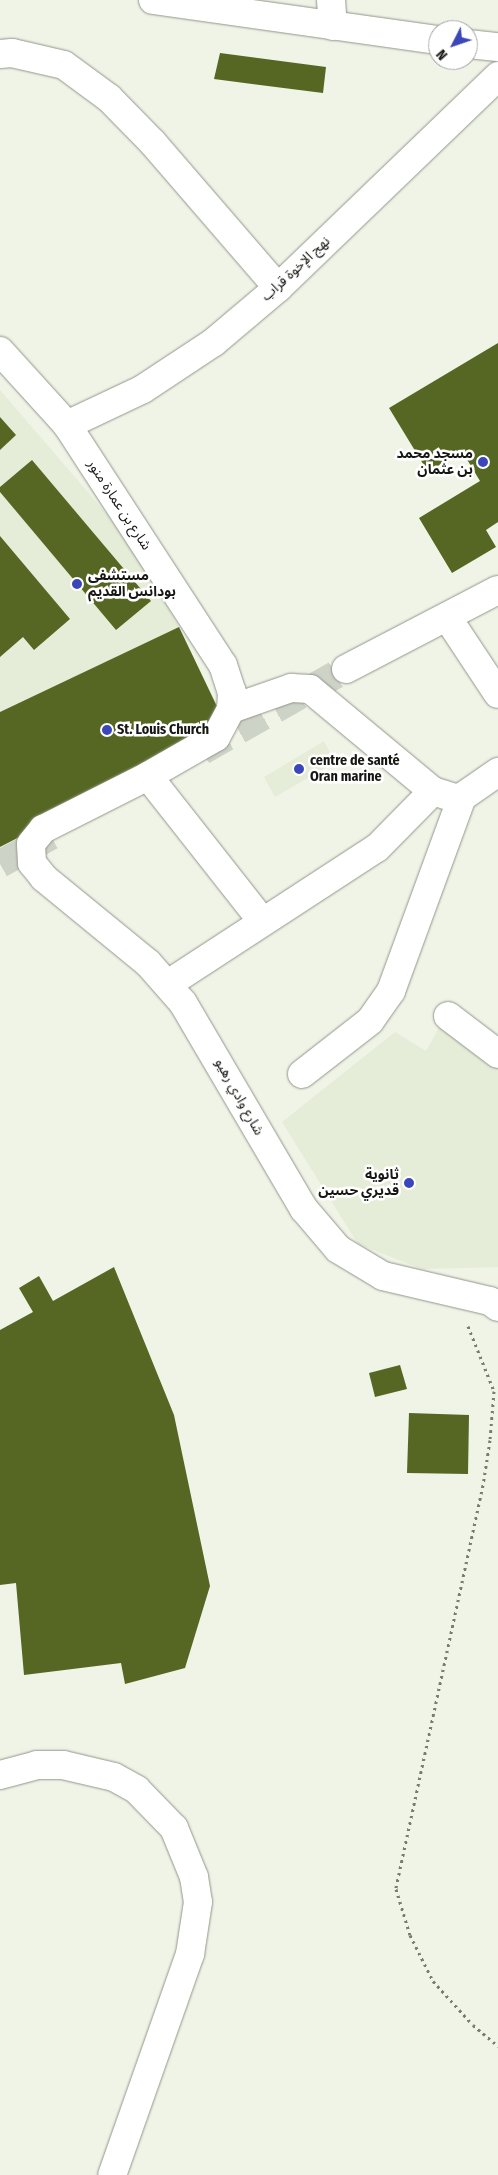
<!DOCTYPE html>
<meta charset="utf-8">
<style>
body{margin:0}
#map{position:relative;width:498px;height:2175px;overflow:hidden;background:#eff4e7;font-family:"Fira Sans Condensed","Noto Sans Arabic",sans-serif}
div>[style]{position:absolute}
.built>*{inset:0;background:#e5ecd7}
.building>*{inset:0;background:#556722}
.minor-tunnel>*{height:28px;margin-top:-14px;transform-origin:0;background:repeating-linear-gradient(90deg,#ced3c7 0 28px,transparent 0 42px)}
.path>*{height:3px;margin-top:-1.5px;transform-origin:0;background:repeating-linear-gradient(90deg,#797c73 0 2.5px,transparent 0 6.5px)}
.roads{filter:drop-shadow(0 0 1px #91968a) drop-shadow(0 0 1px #91968a)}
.minor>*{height:28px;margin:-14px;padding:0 14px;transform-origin:14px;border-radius:14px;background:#fff}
.dots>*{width:14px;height:14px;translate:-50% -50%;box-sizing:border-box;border:2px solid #fff;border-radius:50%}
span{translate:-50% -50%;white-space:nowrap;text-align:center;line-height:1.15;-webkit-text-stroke:5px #fff;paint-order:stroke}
.street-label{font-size:14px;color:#161713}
.poi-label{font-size:14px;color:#161713;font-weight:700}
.right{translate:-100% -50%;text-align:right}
.left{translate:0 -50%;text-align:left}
.north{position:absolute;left:428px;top:20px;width:50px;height:50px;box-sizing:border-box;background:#fff;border:1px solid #a2a2a1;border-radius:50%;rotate:229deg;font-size:14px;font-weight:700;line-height:20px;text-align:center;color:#161713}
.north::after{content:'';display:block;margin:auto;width:18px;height:22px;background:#3a46b9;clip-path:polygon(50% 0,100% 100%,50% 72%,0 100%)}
</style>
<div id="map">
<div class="built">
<div style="clip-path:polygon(0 390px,130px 541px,179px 627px,0 712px)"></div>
<div style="clip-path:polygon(324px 741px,335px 762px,275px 797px,264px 777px)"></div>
<div style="clip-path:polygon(441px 1024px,498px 1066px,498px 1267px,422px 1269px,358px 1244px,282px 1122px,395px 1032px,426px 1051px)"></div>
</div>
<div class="building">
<div style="clip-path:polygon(220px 53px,326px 67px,323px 93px,214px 79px)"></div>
<div style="clip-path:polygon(498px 343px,498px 522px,486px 530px,496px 547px,452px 573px,419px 518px,480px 481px,462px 451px,428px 472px,389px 408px)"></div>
<div style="clip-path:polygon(0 417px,16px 435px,0 450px)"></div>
<div style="clip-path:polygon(32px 460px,151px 601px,116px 630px,0 492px,0 487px)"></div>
<div style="clip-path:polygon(0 536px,70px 619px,34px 650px,23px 637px,0 657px)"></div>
<div style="clip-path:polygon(179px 627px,223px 719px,207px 740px,0 847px,0 712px)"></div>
<div style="clip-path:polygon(114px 1267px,174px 1415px,210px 1586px,185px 1668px,125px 1684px,121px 1663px,24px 1675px,16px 1583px,0 1585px,0 1330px,33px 1312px,19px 1288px,39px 1276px,53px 1301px)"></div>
<div style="clip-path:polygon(400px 1365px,407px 1389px,375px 1397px,369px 1373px)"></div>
<div style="clip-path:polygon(409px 1413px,469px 1415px,468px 1474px,407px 1473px)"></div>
</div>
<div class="minor-tunnel">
<div style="left:202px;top:751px;width:166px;rotate:-29.7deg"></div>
<div style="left:0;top:864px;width:58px;rotate:-28.8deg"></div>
</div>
<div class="path">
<div style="left:468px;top:1326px;width:70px;rotate:68.2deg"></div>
<div style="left:494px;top:1391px;width:49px;rotate:94.7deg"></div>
<div style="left:490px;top:1440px;width:46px;rotate:98.8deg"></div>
<div style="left:483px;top:1485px;width:413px;rotate:102.2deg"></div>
<div style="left:396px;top:1889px;width:48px;rotate:73.1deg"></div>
<div style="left:410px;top:1935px;width:51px;rotate:63.4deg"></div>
<div style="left:433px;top:1981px;width:59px;rotate:47.7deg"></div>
<div style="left:473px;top:2025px;width:33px;rotate:40deg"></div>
</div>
<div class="roads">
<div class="minor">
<div style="left:153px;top:0;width:288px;rotate:8deg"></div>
<div style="left:331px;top:0;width:26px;rotate:86deg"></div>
<div style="left:468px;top:44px;width:30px;rotate:6deg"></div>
<div style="left:0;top:54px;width:12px;rotate:-5deg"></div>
<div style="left:12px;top:53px;width:53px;rotate:13deg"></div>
<div style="left:64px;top:65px;width:56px;rotate:36.3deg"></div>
<div style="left:109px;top:98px;width:63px;rotate:45.6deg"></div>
<div style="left:153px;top:143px;width:191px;rotate:49.2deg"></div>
<div style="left:0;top:351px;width:100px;rotate:47.8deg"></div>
<div style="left:67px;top:425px;width:286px;rotate:57deg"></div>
<div style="left:223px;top:665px;width:28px;rotate:72deg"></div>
<div style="left:232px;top:692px;width:17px;rotate:93deg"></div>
<div style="left:231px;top:709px;width:32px;rotate:118deg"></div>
<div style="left:216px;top:737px;width:78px;rotate:150.2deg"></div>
<div style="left:148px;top:776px;width:118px;rotate:153.2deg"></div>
<div style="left:43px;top:829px;width:19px;rotate:129deg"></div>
<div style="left:31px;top:844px;width:19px;rotate:87deg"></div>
<div style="left:32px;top:863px;width:19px;rotate:51deg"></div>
<div style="left:44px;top:878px;width:134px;rotate:39.3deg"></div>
<div style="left:148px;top:963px;width:53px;rotate:48.8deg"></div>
<div style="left:183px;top:1003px;width:239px;rotate:59.6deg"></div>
<div style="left:304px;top:1209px;width:52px;rotate:49.6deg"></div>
<div style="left:338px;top:1249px;width:52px;rotate:31deg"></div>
<div style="left:383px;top:1276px;width:110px;rotate:13.2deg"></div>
<div style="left:490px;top:1301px;width:10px;rotate:37deg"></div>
<div style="left:67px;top:425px;width:84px;rotate:-25.3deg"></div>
<div style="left:143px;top:389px;width:85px;rotate:-33.5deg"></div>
<div style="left:214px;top:342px;width:84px;rotate:-40.2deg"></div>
<div style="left:278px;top:288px;width:306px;rotate:-43.9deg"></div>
<div style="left:447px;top:617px;width:92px;rotate:56.5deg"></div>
<div style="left:346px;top:669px;width:171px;rotate:-27.5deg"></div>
<div style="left:231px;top:709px;width:64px;rotate:-19.3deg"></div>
<div style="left:291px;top:688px;width:19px;rotate:3deg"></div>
<div style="left:310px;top:689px;width:160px;rotate:39.7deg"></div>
<div style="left:433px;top:791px;width:19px;rotate:18deg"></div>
<div style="left:148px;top:776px;width:184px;rotate:51.8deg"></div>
<div style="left:462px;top:797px;width:44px;rotate:-34.8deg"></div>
<div style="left:168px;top:984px;width:249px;rotate:-33.1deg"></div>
<div style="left:377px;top:848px;width:80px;rotate:-45.5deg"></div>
<div style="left:448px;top:1016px;width:63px;rotate:37.2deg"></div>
<div style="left:302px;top:1074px;width:86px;rotate:-37.9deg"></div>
<div style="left:370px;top:1021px;width:37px;rotate:-55deg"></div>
<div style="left:391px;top:991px;width:207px;rotate:-69.9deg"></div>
<div style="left:0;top:1775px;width:38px;rotate:-15deg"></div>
<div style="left:37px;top:1765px;width:26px"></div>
<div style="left:63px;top:1765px;width:52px;rotate:13.2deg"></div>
<div style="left:114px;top:1777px;width:26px;rotate:29deg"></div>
<div style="left:137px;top:1790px;width:53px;rotate:45.8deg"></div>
<div style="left:174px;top:1828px;width:53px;rotate:67.8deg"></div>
<div style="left:194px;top:1877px;width:25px;rotate:81deg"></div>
<div style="left:198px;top:1902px;width:53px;rotate:98.7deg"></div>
<div style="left:190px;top:1954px;width:234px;rotate:109.4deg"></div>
</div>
</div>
<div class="dots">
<div style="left:483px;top:462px;background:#3a46b9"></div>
<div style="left:77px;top:584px;background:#3a46b9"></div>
<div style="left:107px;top:730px;background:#3a46b9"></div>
<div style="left:299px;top:769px;background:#3a46b9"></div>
<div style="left:409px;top:1183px;background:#3a46b9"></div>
</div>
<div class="street-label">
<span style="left:296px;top:269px;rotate:-43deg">نهج الإخوة قراب</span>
<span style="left:119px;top:505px;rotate:57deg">شارع بن عمارة منور</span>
<span style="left:239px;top:1097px;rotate:61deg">شارع وادي رهيو</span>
</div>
<div class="poi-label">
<span class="right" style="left:473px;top:462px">مسجد محمد<br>بن عثمان</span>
<span class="left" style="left:88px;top:584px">مستشفى<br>بودانس القديم</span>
<span class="left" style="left:117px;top:730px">St. Louis Church</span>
<span class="left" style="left:310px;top:769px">centre de santé<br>Oran marine</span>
<span class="right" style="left:399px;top:1183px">ثانوية<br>قديري حسين</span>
</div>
<div class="north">N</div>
</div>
